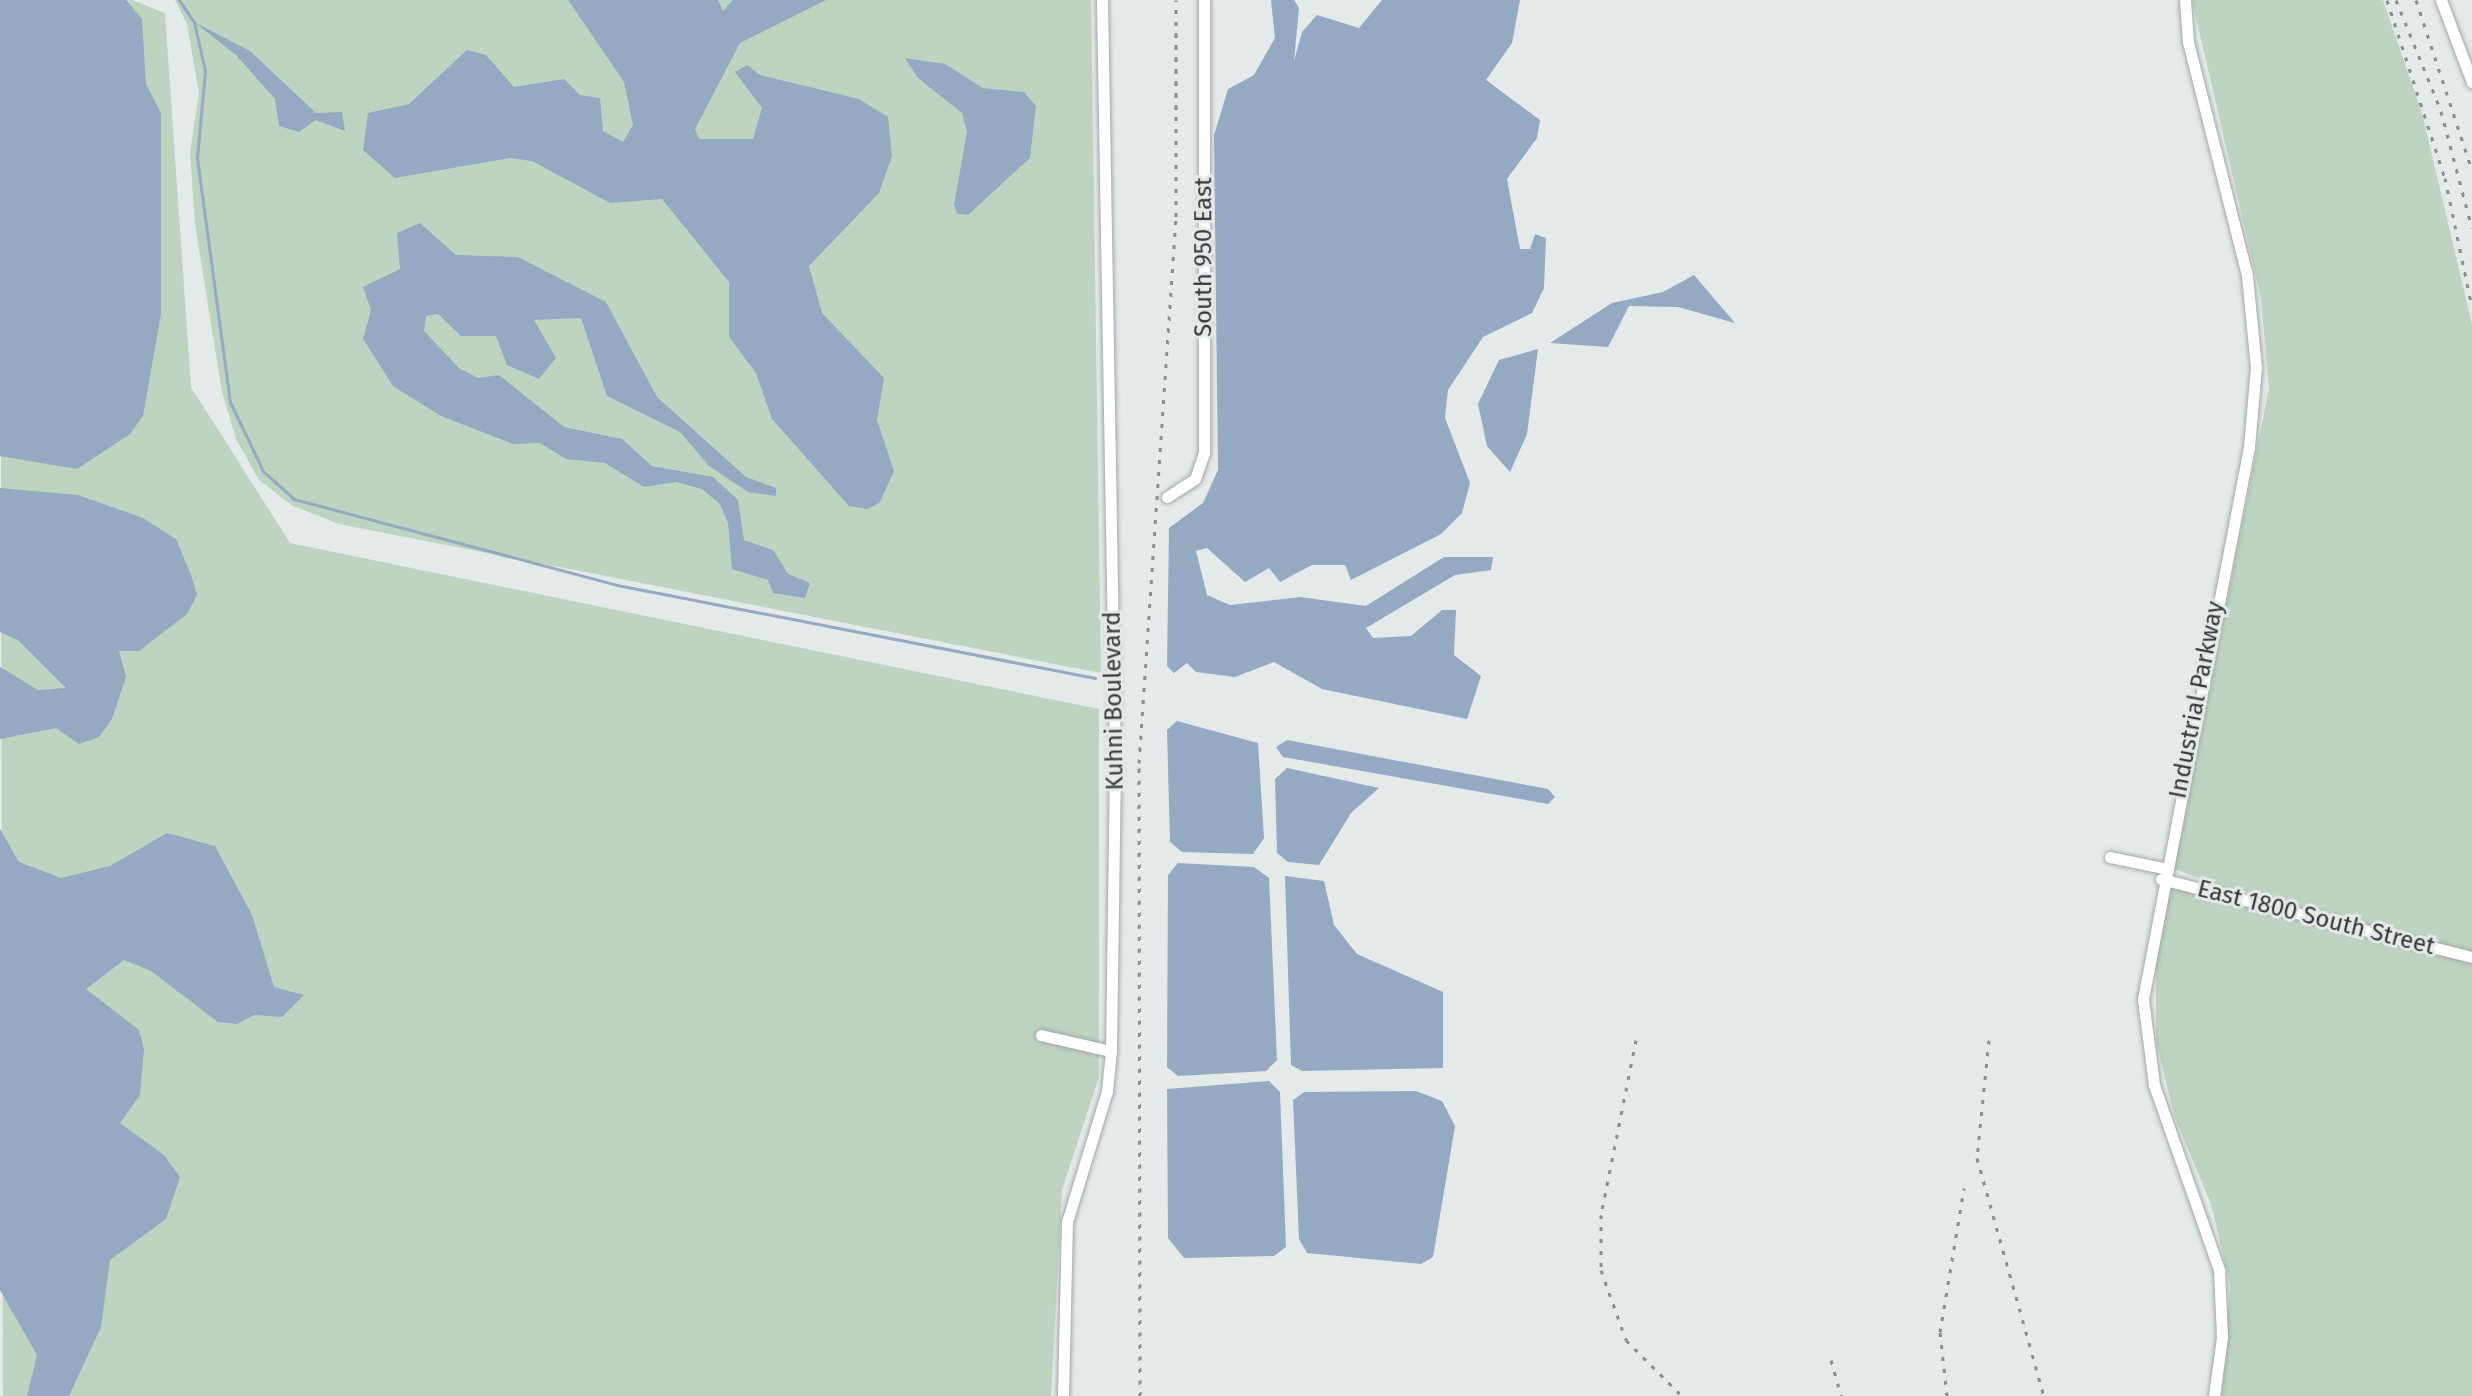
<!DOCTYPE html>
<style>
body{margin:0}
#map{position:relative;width:2472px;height:1396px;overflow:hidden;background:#e4e9e9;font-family:"Fira Sans",sans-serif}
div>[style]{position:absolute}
.green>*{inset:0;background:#bdd5c0}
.water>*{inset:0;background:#94a9c2}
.stream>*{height:3px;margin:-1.5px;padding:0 1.5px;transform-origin:1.5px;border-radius:1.5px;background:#94a9c2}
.roads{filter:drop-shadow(0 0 2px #a2a7a7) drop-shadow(0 0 2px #a2a7a7)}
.minor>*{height:11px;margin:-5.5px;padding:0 5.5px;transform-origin:5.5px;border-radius:5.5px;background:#fff}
.rail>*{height:3px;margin-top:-1.5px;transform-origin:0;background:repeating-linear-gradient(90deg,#8a8d8d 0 4px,transparent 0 12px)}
span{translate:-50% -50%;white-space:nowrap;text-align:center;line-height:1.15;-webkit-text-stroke:6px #e4e9e9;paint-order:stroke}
.street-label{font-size:24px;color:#343636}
</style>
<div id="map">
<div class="green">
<div style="clip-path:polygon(0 0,132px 0,165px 13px,191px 387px,290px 543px,1099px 709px,1099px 1077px,1062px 1190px,1051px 1396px,3px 1396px)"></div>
<div style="clip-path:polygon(175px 0,1091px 0,1101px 673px,339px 524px,293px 506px,259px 480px,236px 439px,222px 392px,195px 224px,190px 152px,199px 93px,187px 24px)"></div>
<div style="clip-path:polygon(2192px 0,2383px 0,2422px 113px,2472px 324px,2472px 951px,2250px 896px,2174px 869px,2269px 388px,2261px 298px)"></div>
<div style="clip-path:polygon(2171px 886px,2472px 959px,2472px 1396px,2222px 1396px,2230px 1284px,2211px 1204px,2175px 1118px,2156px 1042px,2156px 961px)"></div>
</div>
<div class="water">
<div style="clip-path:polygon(0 0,126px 0,142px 19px,146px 84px,161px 113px,161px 314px,143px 416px,130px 434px,77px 469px,0 456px)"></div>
<div style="clip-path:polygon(568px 0,718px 0,723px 11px,733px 0,826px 0,740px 43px,695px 129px,699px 139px,753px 139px,762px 108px,735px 72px,747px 65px,760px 75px,859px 99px,888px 117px,892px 156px,879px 193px,809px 266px,822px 313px,884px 378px,877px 420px,894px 471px,880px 502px,868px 509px,849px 506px,772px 419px,756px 373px,729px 337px,729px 282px,662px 199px,610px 203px,532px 161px,510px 158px,395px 178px,363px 150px,368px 113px,409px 104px,467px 50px,486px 55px,514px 87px,564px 79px,580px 95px,600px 98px,603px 131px,623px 142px,633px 125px,624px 82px)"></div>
<div style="clip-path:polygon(1271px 0,1294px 0,1299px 8px,1294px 61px,1302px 32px,1317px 15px,1359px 28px,1382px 0,1520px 0,1512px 43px,1486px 80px,1540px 120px,1537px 138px,1507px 179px,1520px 249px,1530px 249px,1535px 234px,1546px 238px,1544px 288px,1532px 313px,1483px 337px,1448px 390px,1445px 418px,1470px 483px,1462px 513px,1441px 534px,1351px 580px,1345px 565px,1312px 565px,1280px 582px,1269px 568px,1245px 582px,1207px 548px,1196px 551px,1207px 595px,1230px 605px,1300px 597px,1366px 606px,1444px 557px,1493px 557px,1491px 570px,1455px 575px,1366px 628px,1373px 638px,1411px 636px,1442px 610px,1456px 610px,1454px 655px,1481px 676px,1467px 719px,1322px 689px,1274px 662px,1235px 677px,1196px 672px,1187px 663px,1174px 673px,1167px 666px,1169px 528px,1203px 503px,1218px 470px,1214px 135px,1228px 89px,1254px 75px,1275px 38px)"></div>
<div style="clip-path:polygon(194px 22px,250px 51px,316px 113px,342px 112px,345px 131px,316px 120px,299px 132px,279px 126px,275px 99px,236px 55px)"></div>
<div style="clip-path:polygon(905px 58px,945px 64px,983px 88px,1024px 92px,1036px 106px,1030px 158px,968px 215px,957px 214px,954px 205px,967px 132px,962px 113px,918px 78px)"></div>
<div style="clip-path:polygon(420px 223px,456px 255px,518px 257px,606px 302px,657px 397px,746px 477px,776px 488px,776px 496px,748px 492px,709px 466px,680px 432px,607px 396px,581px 318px,534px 320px,556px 358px,539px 379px,507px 365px,496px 336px,461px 336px,438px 314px,426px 316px,424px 331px,459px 368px,478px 378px,499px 375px,564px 427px,622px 439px,652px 466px,713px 477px,738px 500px,744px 540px,773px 550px,788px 574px,810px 583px,805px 598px,773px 593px,768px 580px,732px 569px,728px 523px,720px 504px,702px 489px,676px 482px,644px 487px,605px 463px,566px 459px,540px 443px,513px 444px,441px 416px,393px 386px,363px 339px,371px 310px,363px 287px,400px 269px,397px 233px)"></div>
<div style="clip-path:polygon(1694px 275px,1735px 323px,1678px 307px,1629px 306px,1608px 347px,1550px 343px,1612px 303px,1663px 292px)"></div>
<div style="clip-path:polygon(1538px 349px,1527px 434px,1510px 472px,1487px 446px,1478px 404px,1499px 360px)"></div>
<div style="clip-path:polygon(0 488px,78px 495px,143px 518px,176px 539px,191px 575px,197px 595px,187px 614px,139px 651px,119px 651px,126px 677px,112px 719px,99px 737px,79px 744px,56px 728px,0 739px,0 667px,38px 690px,66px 688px,18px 640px,0 632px)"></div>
<div style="clip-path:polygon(1177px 721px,1258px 743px,1264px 838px,1253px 854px,1182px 852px,1170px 842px,1167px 730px)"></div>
<div style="clip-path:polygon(1287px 740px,1548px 789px,1555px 797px,1548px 804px,1283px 757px,1276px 747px)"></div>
<div style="clip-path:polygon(1287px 768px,1379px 788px,1351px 813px,1319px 865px,1288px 862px,1277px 853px,1275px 779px)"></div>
<div style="clip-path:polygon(0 829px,19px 862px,61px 878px,110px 866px,167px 833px,215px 846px,252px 915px,274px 987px,304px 995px,282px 1017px,254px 1015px,237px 1024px,218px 1022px,151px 971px,124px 960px,86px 989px,139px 1030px,144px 1049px,140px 1095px,120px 1123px,164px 1155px,180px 1177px,166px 1219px,110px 1260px,101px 1327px,69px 1396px,27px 1396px,37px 1355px,0 1290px)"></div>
<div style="clip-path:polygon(1178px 863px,1254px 867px,1269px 878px,1277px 1060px,1266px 1071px,1178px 1076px,1167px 1067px,1168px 875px)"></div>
<div style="clip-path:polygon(1285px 876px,1324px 881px,1334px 925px,1357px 954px,1443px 992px,1443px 1068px,1302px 1071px,1291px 1065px)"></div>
<div style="clip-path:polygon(1269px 1081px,1280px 1092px,1286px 1247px,1274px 1256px,1184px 1258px,1168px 1238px,1167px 1089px)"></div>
<div style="clip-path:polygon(1416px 1091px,1442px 1101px,1455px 1126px,1433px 1257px,1421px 1264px,1307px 1253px,1299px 1239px,1293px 1100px,1304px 1092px)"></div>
</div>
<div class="stream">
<div style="left:179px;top:0;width:27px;rotate:56deg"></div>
<div style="left:194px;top:22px;width:50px;rotate:77.3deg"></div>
<div style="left:205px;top:71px;width:87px;rotate:95.3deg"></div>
<div style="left:197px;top:158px;width:246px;rotate:82.3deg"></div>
<div style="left:230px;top:402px;width:76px;rotate:64.4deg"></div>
<div style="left:263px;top:471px;width:42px;rotate:42.1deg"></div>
<div style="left:294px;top:499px;width:334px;rotate:14.9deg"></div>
<div style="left:617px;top:585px;width:487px;rotate:11deg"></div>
</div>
<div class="roads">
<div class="minor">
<div style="left:2185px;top:0;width:42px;rotate:85.9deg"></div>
<div style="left:2188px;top:42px;width:241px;rotate:75.8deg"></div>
<div style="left:2247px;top:276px;width:91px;rotate:84.4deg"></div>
<div style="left:2256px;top:367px;width:80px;rotate:95deg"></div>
<div style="left:2249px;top:447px;width:562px;rotate:100.87deg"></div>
<div style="left:2143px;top:999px;width:87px;rotate:82.7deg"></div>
<div style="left:2154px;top:1085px;width:196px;rotate:70.6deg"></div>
<div style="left:2219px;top:1270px;width:67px;rotate:87.4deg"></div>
<div style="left:2222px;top:1337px;width:60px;rotate:97.7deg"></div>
<div style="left:2441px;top:0;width:88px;rotate:69.3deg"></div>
<div style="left:1167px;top:497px;width:33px;rotate:-33deg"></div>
<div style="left:1195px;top:479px;width:28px;rotate:-71deg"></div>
<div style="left:1204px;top:453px;width:453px;rotate:-90deg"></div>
<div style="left:2110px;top:857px;width:54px;rotate:11.7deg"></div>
<div style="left:2161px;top:879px;width:321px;rotate:14.1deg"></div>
<div style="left:1041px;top:1035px;width:72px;rotate:12.9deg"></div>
<div style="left:1063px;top:1396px;width:174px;rotate:-88.7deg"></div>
<div style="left:1067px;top:1222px;width:137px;rotate:-73deg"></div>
<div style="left:1107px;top:1091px;width:40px;rotate:-84.3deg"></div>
<div style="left:1111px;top:1051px;width:291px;rotate:-89.2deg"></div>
<div style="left:1115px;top:760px;width:760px;rotate:-90.98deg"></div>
</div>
</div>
<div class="rail">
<div style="left:2387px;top:0;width:187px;rotate:72deg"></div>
<div style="left:2445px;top:178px;width:132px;rotate:78.2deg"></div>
<div style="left:2396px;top:0;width:120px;rotate:67.9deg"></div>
<div style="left:2441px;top:111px;width:121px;rotate:75.2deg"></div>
<div style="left:2416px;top:0;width:179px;rotate:71.8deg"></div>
<div style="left:1636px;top:1040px;width:178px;rotate:101.3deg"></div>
<div style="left:1601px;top:1215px;width:55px;rotate:90deg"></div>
<div style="left:1601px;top:1270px;width:74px;rotate:70.3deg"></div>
<div style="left:1626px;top:1340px;width:79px;rotate:45deg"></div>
<div style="left:1989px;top:1040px;width:119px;rotate:95.8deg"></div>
<div style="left:1977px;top:1158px;width:247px;rotate:74.3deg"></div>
<div style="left:1831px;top:1360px;width:37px;rotate:74deg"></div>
<div style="left:1140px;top:1396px;width:633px;rotate:-90.09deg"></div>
<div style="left:1139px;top:763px;width:547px;rotate:-86.12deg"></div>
<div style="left:1176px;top:217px;width:217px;rotate:-90deg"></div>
<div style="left:1947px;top:1396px;width:64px;rotate:-96.2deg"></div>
<div style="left:1940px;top:1332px;width:146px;rotate:-80.5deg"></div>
</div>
<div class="street-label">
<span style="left:1204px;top:257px;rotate:-90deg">South 950 East</span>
<span style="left:2197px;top:700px;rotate:-79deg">Industrial Parkway</span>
<span style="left:1114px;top:701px;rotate:-91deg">Kuhni Boulevard</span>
<span style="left:2316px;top:918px;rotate:14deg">East 1800 South Street</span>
</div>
</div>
